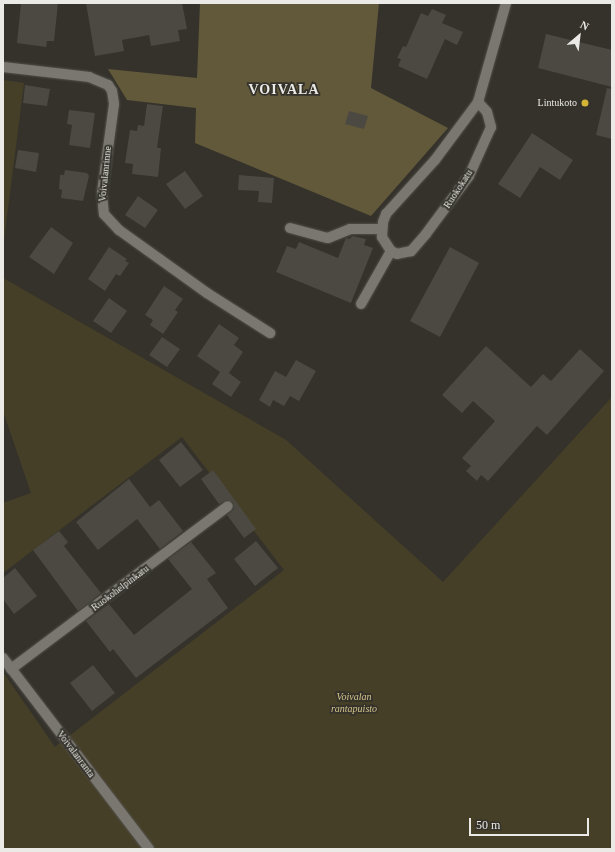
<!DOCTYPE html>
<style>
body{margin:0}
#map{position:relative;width:615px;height:852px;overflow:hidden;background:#34322b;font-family:Georgia,serif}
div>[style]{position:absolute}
.green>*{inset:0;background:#463f27}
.forest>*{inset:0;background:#62593a}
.building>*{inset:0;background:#4b4942}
.roads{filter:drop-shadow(0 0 1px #52504b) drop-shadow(0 0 1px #52504b)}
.minor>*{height:10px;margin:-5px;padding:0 5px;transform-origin:5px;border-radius:5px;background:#79776f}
.dots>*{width:11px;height:11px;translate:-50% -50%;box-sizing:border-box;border:2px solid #34322b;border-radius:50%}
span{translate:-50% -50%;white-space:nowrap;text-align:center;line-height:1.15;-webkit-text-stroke:3.5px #34322b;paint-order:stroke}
.poi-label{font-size:10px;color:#ebeae6}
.right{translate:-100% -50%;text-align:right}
.street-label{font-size:10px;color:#ebeae6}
.park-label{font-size:10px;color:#d5c58b;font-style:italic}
.district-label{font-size:14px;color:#ebeae6;font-weight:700;letter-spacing:1px}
.frame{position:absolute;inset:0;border:4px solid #ebeae6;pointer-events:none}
.north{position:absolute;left:559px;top:16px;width:40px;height:40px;-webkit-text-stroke:3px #34322b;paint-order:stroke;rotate:28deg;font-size:11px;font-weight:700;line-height:16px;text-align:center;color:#ebeae6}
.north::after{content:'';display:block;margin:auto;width:14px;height:18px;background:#ebeae6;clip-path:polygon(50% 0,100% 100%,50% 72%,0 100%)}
.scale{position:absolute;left:469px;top:818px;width:120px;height:18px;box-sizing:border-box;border:2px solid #ebeae6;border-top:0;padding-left:5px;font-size:12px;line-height:14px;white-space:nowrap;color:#ebeae6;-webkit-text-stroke:3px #34322b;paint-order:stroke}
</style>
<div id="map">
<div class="green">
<div style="clip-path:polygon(3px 80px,24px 83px,3px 248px)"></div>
<div style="clip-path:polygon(3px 278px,286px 440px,443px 582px,612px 397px,612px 849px,3px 849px,3px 672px,55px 747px,284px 570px,182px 437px,3px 573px,3px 503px,31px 493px,3px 411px)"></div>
</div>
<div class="forest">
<div style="clip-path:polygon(200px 3px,379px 3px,371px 88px,448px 128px,371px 216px,195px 143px,196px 108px,127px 100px,108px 69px,197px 78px)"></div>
</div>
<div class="building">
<div style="clip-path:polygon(21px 3px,58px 3px,54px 41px,47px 41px,46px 47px,17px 43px)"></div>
<div style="clip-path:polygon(86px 3px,182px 3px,187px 29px,178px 30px,180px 41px,151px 46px,149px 35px,122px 40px,124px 51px,95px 56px)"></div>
<div style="clip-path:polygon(432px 9px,446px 15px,442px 23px,463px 32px,457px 45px,445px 39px,427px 79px,398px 66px,401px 59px,397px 58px,403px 46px,406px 47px,421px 13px,428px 16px)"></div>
<div style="clip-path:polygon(546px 34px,612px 50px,612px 87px,538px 68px)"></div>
<div style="clip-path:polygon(25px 85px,50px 89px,47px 106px,23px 103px)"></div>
<div style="clip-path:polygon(607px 88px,612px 89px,612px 139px,596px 135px)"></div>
<div style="clip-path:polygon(147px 104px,163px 106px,157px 148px,161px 148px,158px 177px,132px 174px,133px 164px,125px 163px,130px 130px,137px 131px,138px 125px,144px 126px)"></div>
<div style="clip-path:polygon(69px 110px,95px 113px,90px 148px,69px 145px,72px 125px,67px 124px)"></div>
<div style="clip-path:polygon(349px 111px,368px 116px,364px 129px,345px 124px)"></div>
<div style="clip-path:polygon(532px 133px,573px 160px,560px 180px,540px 167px,520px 198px,498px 184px)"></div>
<div style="clip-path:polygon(18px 150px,39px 153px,36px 172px,15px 168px)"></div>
<div style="clip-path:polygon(65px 170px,87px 173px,89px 176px,83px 201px,61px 198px,62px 190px,59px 189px,60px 175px,64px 175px)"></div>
<div style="clip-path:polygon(185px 171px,203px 196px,185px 209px,166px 184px)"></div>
<div style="clip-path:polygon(239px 175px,274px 178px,272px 203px,258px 202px,259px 191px,238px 190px)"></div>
<div style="clip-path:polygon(138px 196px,158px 210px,145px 228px,125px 215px)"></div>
<div style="clip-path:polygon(51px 227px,73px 243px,54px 274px,29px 257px)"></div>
<div style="clip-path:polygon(352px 236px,366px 239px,364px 245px,373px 248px,351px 303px,276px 272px,287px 246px,296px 249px,299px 242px,338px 258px,346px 238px,350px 239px)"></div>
<div style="clip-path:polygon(109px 247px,127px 259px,125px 261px,129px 263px,120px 276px,116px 274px,105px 291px,88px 279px)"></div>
<div style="clip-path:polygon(450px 247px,479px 263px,440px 337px,410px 321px)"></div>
<div style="clip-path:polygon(164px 286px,183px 299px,175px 310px,178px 312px,163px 334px,150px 325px,153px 320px,145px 315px)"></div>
<div style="clip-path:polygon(109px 298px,127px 311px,111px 333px,93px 321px)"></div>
<div style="clip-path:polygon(219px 324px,239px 338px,234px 345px,243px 352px,229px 373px,241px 382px,231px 397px,212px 384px,220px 372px,197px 356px)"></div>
<div style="clip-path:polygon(162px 337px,180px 349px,167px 367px,149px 355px)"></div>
<div style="clip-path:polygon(486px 346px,531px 387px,543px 374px,551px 381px,580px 349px,604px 371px,547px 435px,537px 426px,488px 481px,481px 475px,477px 481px,466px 471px,471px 466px,462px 458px,495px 421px,473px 401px,462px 413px,442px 395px)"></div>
<div style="clip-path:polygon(296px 360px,316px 371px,299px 401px,290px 396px,284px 406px,273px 400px,270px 407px,259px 400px,275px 371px,286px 377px)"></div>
<div style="clip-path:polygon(181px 442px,203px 470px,180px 487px,159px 460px)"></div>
<div style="clip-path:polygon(213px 470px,256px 529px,244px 538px,227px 515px,234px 509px,233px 502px,227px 500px,219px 504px,201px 479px)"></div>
<div style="clip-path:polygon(129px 479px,150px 507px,159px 500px,183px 531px,160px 549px,137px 519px,98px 550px,76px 522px)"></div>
<div style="clip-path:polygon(59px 531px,68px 542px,64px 546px,101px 593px,78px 611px,33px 550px)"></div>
<div style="clip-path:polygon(256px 541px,278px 568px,255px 586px,234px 559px)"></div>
<div style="clip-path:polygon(191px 542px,216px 573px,207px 579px,228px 608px,136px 678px,113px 649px,110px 652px,86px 621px,109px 604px,134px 635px,192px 589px,168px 559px)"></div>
<div style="clip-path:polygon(15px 568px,37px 596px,14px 614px,3px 599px,3px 578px)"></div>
<div style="clip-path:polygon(93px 665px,115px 693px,92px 711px,70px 683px)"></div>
</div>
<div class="roads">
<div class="minor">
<div style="left:3px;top:67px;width:87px;rotate:6.6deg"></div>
<div style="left:89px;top:77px;width:21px;rotate:23deg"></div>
<div style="left:108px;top:85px;width:7px;rotate:56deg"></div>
<div style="left:112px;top:91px;width:13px;rotate:81deg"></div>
<div style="left:114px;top:104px;width:90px;rotate:97.7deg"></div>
<div style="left:102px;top:193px;width:21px;rotate:85deg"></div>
<div style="left:104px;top:214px;width:22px;rotate:47deg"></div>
<div style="left:119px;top:230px;width:108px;rotate:35.6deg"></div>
<div style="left:207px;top:293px;width:75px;rotate:32.4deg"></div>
<div style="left:478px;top:102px;width:13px;rotate:48deg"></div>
<div style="left:487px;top:112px;width:16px;rotate:75deg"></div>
<div style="left:491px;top:127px;width:54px;rotate:114.2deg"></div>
<div style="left:469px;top:176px;width:72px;rotate:126.6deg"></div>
<div style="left:426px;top:234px;width:23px;rotate:131deg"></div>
<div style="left:411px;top:251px;width:14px;rotate:168deg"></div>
<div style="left:397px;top:254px;width:7px;rotate:-153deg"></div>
<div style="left:391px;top:251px;width:17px;rotate:-123deg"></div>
<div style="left:382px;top:237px;width:15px;rotate:-86deg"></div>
<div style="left:383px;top:222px;width:9px;rotate:-69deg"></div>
<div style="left:386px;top:214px;width:73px;rotate:-47.8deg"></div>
<div style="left:435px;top:160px;width:72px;rotate:-53.4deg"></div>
<div style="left:478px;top:102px;width:103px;rotate:-74.2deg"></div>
<div style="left:290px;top:228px;width:39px;rotate:15deg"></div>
<div style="left:328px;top:238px;width:24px;rotate:-22deg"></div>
<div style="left:350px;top:229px;width:30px"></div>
<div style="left:361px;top:304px;width:61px;rotate:-60.5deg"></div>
<div style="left:3px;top:658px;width:240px;rotate:52.6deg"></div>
<div style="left:11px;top:669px;width:271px;rotate:-36.9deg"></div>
</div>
</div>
<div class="dots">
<div style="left:585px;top:103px;background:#d5b535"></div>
</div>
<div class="poi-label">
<span class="right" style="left:577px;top:103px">Lintukoto</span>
</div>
<div class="street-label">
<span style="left:105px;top:174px;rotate:-84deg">Voivalanrinne</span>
<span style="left:458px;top:189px;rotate:-57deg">Ruokokatu</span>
<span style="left:120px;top:588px;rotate:-37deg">Ruokohelpinkatu</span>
<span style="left:76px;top:754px;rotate:53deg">Voivalanranta</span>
</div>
<div class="park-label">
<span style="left:354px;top:702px">Voivalan<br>rantapuisto</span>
</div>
<div class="district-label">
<span style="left:284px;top:90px">VOIVALA</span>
</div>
<div class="frame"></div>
<div class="north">N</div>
<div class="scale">50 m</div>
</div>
